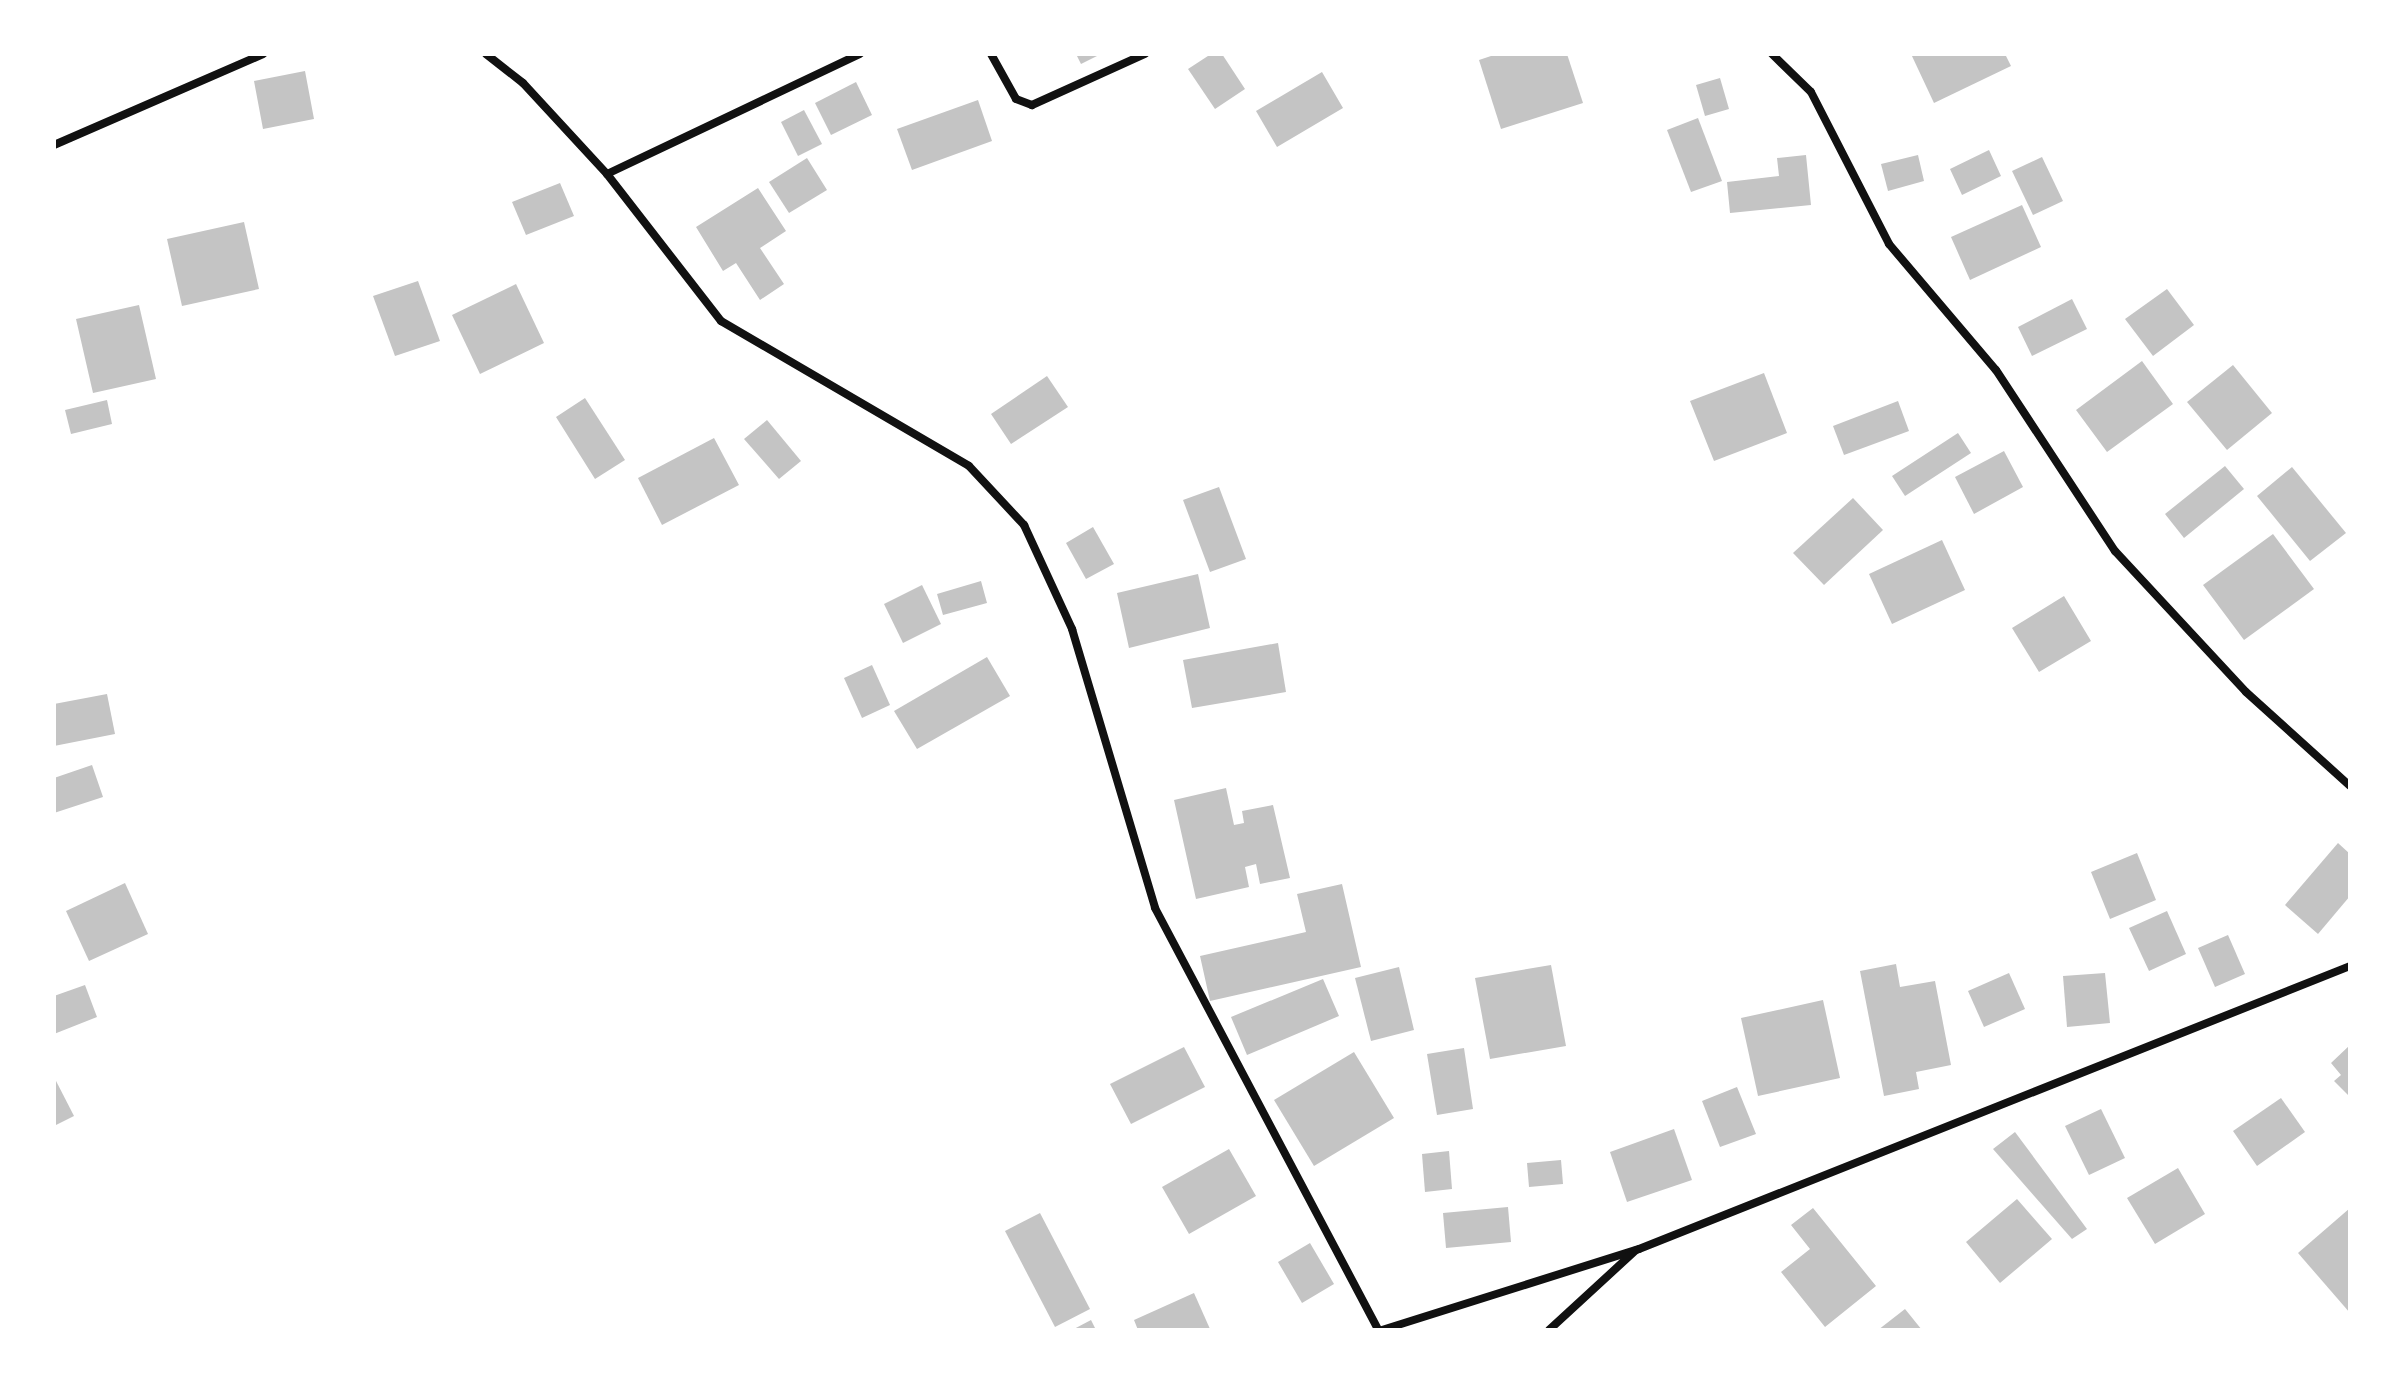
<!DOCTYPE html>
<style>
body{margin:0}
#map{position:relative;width:2404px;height:1384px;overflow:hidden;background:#fff;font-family:"Golos Text",sans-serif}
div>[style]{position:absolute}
.building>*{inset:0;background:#c4c4c4}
.minor>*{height:8px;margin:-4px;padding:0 4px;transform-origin:4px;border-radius:4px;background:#111}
span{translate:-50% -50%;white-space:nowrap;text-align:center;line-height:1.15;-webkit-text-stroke:8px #fff;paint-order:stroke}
.frame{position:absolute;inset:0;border:56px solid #fff;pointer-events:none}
</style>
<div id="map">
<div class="building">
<div style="clip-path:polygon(1076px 54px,1101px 54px,1081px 64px)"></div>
<div style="clip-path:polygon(1211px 54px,1222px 54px,1245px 89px,1215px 109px,1188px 69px)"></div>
<div style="clip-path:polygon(1497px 54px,1567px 54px,1583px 103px,1501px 129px,1479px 60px)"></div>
<div style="clip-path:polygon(1911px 54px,2005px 54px,2011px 66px,1934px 103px)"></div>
<div style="clip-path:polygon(305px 71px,314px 119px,263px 129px,254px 81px)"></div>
<div style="clip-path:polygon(1322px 72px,1343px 108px,1277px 147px,1256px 111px)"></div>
<div style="clip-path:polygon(1720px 78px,1729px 109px,1705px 116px,1696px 85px)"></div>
<div style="clip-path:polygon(856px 82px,872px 115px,831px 135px,815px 103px)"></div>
<div style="clip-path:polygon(978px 100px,992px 141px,912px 170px,897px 129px)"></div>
<div style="clip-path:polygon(804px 110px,822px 144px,798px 156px,781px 122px)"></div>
<div style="clip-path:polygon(1698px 118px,1722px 181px,1691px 192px,1667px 130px)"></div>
<div style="clip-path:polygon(1989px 150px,2001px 176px,1962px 195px,1950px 169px)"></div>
<div style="clip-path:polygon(1806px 155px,1811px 205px,1730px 213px,1727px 182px,1779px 176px,1777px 158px)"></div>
<div style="clip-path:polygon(1918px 155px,1924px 181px,1888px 191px,1881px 164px)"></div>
<div style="clip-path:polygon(2042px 157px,2063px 201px,2033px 215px,2012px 171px)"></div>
<div style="clip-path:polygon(807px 158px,827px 190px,789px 213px,769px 182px)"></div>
<div style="clip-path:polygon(560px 183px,574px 216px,526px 235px,512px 202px)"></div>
<div style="clip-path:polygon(758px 188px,786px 231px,760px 248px,784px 284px,760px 300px,736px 263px,723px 271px,696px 227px)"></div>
<div style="clip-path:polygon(2022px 205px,2041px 247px,1970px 280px,1951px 237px)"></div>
<div style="clip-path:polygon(244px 222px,259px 289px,182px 306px,167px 239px)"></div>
<div style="clip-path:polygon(418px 281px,440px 341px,395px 356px,373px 296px)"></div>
<div style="clip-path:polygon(516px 284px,544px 343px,480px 374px,452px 315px)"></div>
<div style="clip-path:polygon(2167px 289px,2194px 325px,2153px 356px,2125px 319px)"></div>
<div style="clip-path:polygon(2072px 299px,2087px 329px,2032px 356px,2018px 327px)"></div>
<div style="clip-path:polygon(139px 305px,156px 379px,93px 393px,76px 319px)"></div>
<div style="clip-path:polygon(2142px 361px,2173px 404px,2107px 452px,2076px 410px)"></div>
<div style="clip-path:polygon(2233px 365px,2272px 413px,2227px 450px,2187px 402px)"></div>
<div style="clip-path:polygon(1764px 373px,1787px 433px,1714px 461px,1690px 401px)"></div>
<div style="clip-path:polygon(1047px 376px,1068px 407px,1011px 444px,991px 414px)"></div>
<div style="clip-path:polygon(585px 398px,625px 460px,595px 479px,556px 417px)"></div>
<div style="clip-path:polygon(107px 400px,112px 424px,71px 434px,65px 410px)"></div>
<div style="clip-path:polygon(1898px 401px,1909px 431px,1844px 455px,1833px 426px)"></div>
<div style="clip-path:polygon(767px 420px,801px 461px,779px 479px,744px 439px)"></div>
<div style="clip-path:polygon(1958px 433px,1971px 453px,1905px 496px,1892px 476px)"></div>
<div style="clip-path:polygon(714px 438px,739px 485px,662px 525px,638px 478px)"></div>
<div style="clip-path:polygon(2004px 451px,2023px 487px,1974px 514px,1955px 477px)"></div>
<div style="clip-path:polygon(2225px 466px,2244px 489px,2184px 538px,2165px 514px)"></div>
<div style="clip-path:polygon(2292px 467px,2346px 533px,2310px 561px,2257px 496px)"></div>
<div style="clip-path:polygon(1219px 487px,1246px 559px,1210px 572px,1183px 500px)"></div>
<div style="clip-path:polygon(1853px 498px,1883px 530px,1824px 585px,1793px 553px)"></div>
<div style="clip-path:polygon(1093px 527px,1114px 564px,1086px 579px,1066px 543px)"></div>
<div style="clip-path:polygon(2273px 534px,2314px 589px,2244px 640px,2203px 585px)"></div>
<div style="clip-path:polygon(1942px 540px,1965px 590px,1892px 624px,1869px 574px)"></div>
<div style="clip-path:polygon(1198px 574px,1210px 628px,1129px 648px,1117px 593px)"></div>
<div style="clip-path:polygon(981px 581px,987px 603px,943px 615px,937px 594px)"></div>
<div style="clip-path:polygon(922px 585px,941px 624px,903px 643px,884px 604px)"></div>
<div style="clip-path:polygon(2064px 596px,2091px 641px,2039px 672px,2012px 628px)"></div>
<div style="clip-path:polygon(1278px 643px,1286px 692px,1192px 708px,1183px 660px)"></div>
<div style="clip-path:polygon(987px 657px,1010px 696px,917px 749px,894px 711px)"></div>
<div style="clip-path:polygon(872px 665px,890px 705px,862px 718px,844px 678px)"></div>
<div style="clip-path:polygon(107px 694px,115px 734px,54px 746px,54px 704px)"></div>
<div style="clip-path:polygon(92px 765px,103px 797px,54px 813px,54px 778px)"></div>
<div style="clip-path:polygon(1226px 788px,1234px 825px,1244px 823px,1242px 811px,1273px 805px,1290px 878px,1260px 884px,1256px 864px,1245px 867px,1249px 887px,1196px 899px,1174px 800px)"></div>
<div style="clip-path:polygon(2338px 843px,2350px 854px,2350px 896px,2318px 934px,2285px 905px)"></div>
<div style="clip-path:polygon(2137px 853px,2156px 900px,2110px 919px,2091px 872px)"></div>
<div style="clip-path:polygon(125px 883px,148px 934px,89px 961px,66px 911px)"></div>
<div style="clip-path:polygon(1342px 884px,1361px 967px,1210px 1001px,1200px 956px,1306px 932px,1297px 894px)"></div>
<div style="clip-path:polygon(2167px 911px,2186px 954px,2149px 971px,2129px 928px)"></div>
<div style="clip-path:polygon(2228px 935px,2245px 974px,2215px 987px,2198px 948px)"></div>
<div style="clip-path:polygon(1896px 964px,1900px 987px,1935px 981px,1951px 1065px,1916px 1072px,1919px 1089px,1884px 1096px,1860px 971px)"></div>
<div style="clip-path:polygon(1551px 965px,1566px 1046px,1490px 1059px,1475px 978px)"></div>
<div style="clip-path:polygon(1399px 967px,1414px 1030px,1371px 1041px,1355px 978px)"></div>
<div style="clip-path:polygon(2009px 973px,2025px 1009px,1984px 1027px,1968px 991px)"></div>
<div style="clip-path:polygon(2105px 973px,2110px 1023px,2067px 1027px,2063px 976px)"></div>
<div style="clip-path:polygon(1323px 979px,1339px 1016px,1247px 1055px,1231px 1017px)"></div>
<div style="clip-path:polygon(85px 985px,97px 1017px,54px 1034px,54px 996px)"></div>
<div style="clip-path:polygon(1823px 1000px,1840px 1078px,1758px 1096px,1741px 1018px)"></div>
<div style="clip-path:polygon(2350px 1045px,2350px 1097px,2334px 1081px,2341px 1075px,2331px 1063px)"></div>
<div style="clip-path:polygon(1184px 1047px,1205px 1087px,1131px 1124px,1110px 1084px)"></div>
<div style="clip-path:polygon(1464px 1048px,1473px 1109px,1437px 1115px,1427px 1054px)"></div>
<div style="clip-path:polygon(1354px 1052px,1394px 1118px,1314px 1166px,1274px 1100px)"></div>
<div style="clip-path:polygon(54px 1077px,74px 1116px,54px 1126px)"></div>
<div style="clip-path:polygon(1737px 1087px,1756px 1134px,1720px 1147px,1702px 1101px)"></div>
<div style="clip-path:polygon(2281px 1098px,2305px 1132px,2257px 1166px,2233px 1131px)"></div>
<div style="clip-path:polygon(2101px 1109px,2125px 1158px,2089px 1175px,2065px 1126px)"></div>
<div style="clip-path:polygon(1674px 1129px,1692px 1180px,1627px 1202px,1610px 1152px)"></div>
<div style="clip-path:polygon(2015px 1132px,2087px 1229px,2072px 1239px,1993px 1149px)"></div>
<div style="clip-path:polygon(1229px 1149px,1256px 1196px,1189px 1234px,1162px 1187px)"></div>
<div style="clip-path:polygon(1449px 1151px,1452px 1189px,1425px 1192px,1422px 1154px)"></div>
<div style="clip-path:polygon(1561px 1160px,1563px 1184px,1529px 1187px,1527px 1163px)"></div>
<div style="clip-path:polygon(2178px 1168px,2205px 1214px,2155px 1244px,2127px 1198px)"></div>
<div style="clip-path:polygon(2017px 1199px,2052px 1239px,2000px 1283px,1966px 1242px)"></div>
<div style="clip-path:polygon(1508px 1207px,1511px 1242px,1446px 1248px,1443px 1213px)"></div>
<div style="clip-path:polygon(1813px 1208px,1876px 1286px,1825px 1327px,1781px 1272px,1810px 1249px,1791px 1225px)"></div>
<div style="clip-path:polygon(2350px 1208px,2350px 1313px,2298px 1253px)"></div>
<div style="clip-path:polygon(1040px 1213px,1090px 1309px,1055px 1327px,1005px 1231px)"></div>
<div style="clip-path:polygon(1310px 1243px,1334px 1284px,1302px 1303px,1278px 1262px)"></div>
<div style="clip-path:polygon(1194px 1293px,1210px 1329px,1138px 1330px,1134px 1320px)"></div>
<div style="clip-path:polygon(1905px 1309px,1922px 1330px,1878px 1330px)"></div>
<div style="clip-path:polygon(1091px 1320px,1096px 1330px,1072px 1330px)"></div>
</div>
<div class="minor">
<div style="left:486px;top:54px;width:47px;rotate:38.1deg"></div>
<div style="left:523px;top:83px;width:124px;rotate:47.3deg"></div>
<div style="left:607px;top:174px;width:280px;rotate:-25.4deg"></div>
<div style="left:991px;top:54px;width:51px;rotate:60.9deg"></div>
<div style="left:1016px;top:99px;width:17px;rotate:21deg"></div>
<div style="left:1032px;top:105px;width:124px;rotate:-24.3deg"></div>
<div style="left:1772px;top:54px;width:54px;rotate:44.3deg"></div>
<div style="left:1811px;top:92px;width:171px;rotate:62.8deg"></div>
<div style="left:1889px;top:244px;width:165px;rotate:49.7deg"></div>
<div style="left:1996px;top:370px;width:217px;rotate:56.7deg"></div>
<div style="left:2115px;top:551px;width:192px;rotate:47.1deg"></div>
<div style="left:2246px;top:692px;width:140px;rotate:42.1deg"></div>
<div style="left:54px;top:145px;width:228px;rotate:-23.5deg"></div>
<div style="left:607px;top:174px;width:186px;rotate:52.2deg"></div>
<div style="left:721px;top:321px;width:287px;rotate:30.3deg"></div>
<div style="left:969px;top:466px;width:81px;rotate:47deg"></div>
<div style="left:1024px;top:525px;width:115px;rotate:65.2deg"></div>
<div style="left:1072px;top:629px;width:291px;rotate:73.4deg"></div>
<div style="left:1155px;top:908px;width:477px;rotate:62.1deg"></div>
<div style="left:1382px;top:1330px;width:269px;rotate:-17.5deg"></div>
<div style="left:1639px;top:1249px;width:765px;rotate:-21.7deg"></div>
<div style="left:1549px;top:1330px;width:117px;rotate:-42.6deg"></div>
</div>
<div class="frame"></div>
</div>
